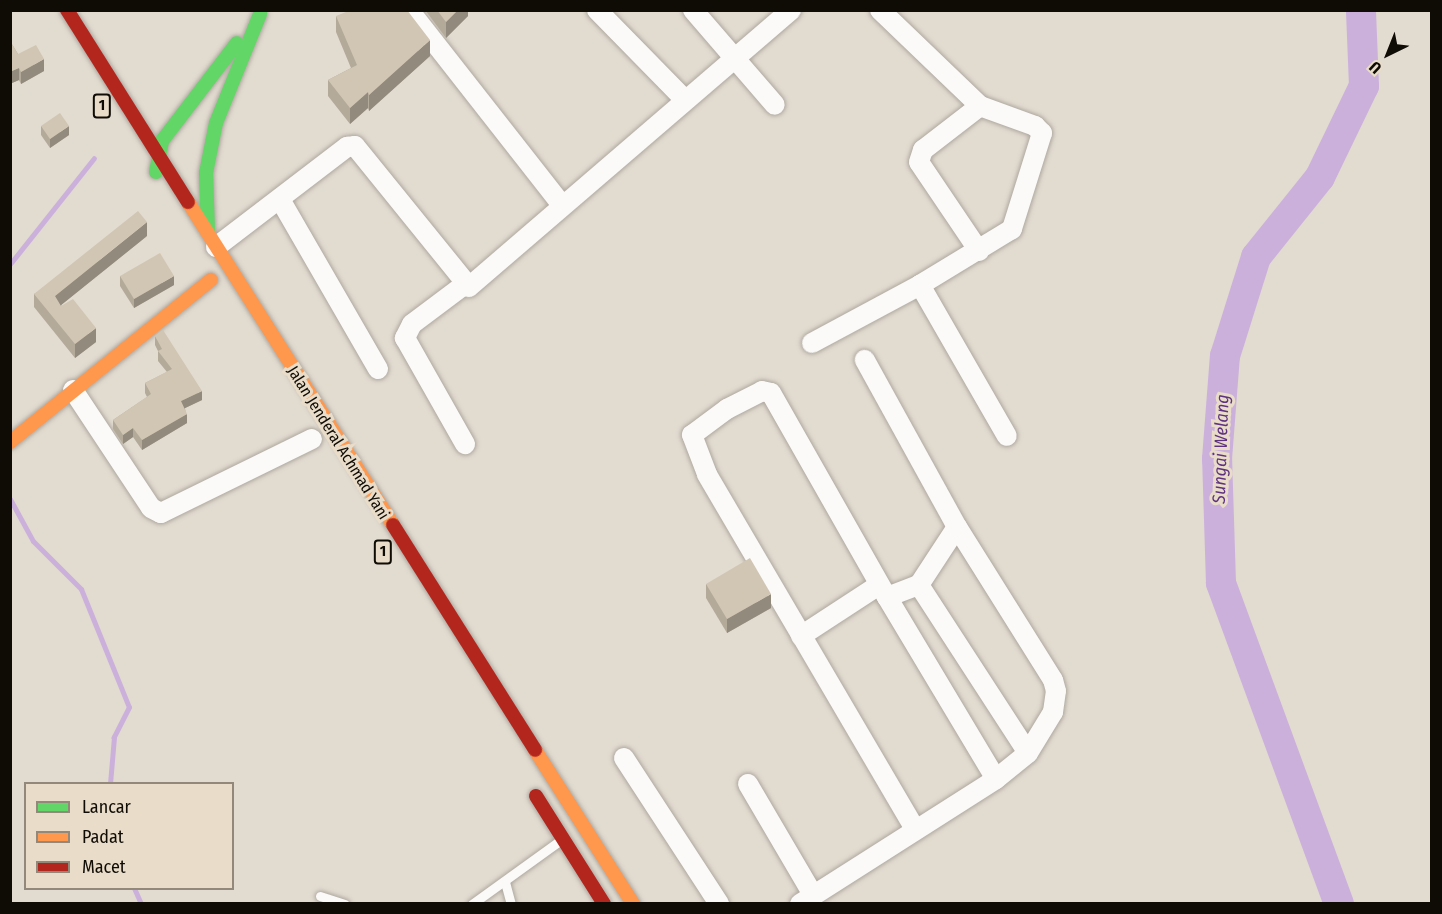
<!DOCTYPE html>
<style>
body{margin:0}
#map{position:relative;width:1442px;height:914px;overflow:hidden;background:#e2dbd0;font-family:"Fira Sans Condensed",sans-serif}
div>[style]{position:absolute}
.stream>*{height:5px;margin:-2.5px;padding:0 2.5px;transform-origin:2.5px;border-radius:2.5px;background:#cbb0dc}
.river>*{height:30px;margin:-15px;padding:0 15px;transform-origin:15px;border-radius:15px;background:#cbb0dc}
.roads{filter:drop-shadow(0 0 2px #aea8a0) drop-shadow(0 0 2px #aea8a0)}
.lane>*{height:9px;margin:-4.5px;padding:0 4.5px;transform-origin:4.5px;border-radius:4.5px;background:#fbfaf8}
.street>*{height:20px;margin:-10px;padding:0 10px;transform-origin:10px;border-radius:10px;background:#fbfaf8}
.fast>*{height:14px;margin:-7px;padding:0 7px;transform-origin:7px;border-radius:7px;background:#63d668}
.slow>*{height:14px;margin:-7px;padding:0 7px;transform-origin:7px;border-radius:7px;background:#ff974d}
.jam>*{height:14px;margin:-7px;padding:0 7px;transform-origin:7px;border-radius:7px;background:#b3261e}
.wall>*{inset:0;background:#b4aa9a}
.shaded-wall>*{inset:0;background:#928b7d}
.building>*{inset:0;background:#d1c6b3}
span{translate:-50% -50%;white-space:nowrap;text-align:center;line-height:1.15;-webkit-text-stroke:6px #e9ddc9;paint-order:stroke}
.shield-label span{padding:2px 4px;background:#e9ddc9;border:2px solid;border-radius:4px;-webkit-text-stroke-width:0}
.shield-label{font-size:15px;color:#0f0b05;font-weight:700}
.street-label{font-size:16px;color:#0f0b05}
.water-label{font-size:18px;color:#5f3280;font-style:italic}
.frame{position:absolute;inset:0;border:12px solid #0f0b05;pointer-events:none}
.legend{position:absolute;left:24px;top:782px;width:210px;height:108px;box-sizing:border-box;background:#e9ddc9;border:2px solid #92897b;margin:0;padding:8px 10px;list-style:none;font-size:18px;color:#0f0b05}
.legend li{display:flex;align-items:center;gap:12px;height:30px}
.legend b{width:30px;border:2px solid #92897b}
.north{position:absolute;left:1358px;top:24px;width:60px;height:60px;-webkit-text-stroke:4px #e9ddc9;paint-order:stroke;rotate:223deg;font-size:16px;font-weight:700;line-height:24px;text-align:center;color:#0f0b05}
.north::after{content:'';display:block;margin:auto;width:21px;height:27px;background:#0f0b05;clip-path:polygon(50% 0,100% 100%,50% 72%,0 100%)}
</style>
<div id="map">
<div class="stream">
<div style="left:10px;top:264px;width:135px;rotate:-51.6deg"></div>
<div style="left:10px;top:499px;width:48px;rotate:61.3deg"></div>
<div style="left:33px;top:541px;width:68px;rotate:45deg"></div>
<div style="left:81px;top:589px;width:127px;rotate:67.9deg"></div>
<div style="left:129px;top:707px;width:34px;rotate:117deg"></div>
<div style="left:114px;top:737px;width:47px;rotate:94.9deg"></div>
<div style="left:134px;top:888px;width:17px;rotate:66deg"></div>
</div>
<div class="river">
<div style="left:1339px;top:904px;width:342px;rotate:-110.2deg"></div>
<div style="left:1221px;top:583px;width:124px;rotate:-91.8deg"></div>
<div style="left:1217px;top:459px;width:103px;rotate:-85.6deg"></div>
<div style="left:1225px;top:356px;width:104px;rotate:-72.6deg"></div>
<div style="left:1256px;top:257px;width:102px;rotate:-51.3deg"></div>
<div style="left:1320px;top:177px;width:101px;rotate:-64.2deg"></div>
<div style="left:1364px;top:86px;width:76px;rotate:-92.3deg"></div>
</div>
<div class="roads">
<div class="lane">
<div style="left:505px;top:882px;width:23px;rotate:75deg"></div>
<div style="left:320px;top:896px;width:26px;rotate:18deg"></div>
<div style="left:472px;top:904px;width:106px;rotate:-35.8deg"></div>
</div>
<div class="street">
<div style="left:409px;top:10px;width:246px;rotate:51.9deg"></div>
<div style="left:597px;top:10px;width:126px;rotate:45.6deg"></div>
<div style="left:693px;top:10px;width:125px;rotate:49.2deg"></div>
<div style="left:880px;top:10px;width:139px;rotate:43.8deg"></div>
<div style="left:980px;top:106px;width:59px;rotate:20deg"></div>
<div style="left:1035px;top:126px;width:10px;rotate:45deg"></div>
<div style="left:1042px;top:133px;width:101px;rotate:107.4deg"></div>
<div style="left:1012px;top:229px;width:108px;rotate:148.7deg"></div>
<div style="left:920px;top:285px;width:174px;rotate:60.1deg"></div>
<div style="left:281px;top:201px;width:194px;rotate:60deg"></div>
<div style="left:216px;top:247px;width:165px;rotate:-37.4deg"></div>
<div style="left:347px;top:147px;width:8px;rotate:-7deg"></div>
<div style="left:355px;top:146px;width:181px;rotate:51deg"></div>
<div style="left:469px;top:287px;width:425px;rotate:-40.7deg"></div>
<div style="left:979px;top:251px;width:107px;rotate:-124deg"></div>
<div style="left:919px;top:162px;width:13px;rotate:-72deg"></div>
<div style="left:923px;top:150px;width:72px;rotate:-37.7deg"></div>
<div style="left:464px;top:285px;width:65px;rotate:143.1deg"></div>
<div style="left:412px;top:324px;width:16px;rotate:117deg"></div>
<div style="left:405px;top:338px;width:122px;rotate:60.5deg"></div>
<div style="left:812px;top:343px;width:123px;rotate:-28.2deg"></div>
<div style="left:73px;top:390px;width:141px;rotate:56.5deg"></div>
<div style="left:151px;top:508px;width:11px;rotate:27deg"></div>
<div style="left:161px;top:513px;width:168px;rotate:-26.1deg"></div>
<div style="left:919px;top:585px;width:200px;rotate:57deg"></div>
<div style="left:887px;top:597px;width:212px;rotate:59.1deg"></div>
<div style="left:801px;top:636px;width:93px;rotate:-33.2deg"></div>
<div style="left:624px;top:758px;width:174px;rotate:56.9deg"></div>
<div style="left:748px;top:784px;width:129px;rotate:59.6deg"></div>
<div style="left:915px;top:829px;width:411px;rotate:-120.4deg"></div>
<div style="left:707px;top:474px;width:42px;rotate:-111deg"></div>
<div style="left:692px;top:435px;width:44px;rotate:-36.6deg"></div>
<div style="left:727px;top:409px;width:39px;rotate:-27deg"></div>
<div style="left:762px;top:391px;width:9px;rotate:13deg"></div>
<div style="left:771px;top:393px;width:235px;rotate:60.4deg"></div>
<div style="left:887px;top:597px;width:34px;rotate:-21deg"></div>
<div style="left:919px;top:585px;width:69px;rotate:-56.8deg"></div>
<div style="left:800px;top:904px;width:232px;rotate:-32.5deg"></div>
<div style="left:996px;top:779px;width:41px;rotate:-39.1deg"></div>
<div style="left:1028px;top:753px;width:48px;rotate:-58.6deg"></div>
<div style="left:1053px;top:712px;width:21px;rotate:-82deg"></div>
<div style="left:1056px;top:691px;width:11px;rotate:-105deg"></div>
<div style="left:1053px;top:680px;width:181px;rotate:-122.1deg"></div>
<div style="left:957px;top:527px;width:191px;rotate:-118.9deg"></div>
</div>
<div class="fast">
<div style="left:156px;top:172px;width:32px;rotate:-79deg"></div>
<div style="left:162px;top:141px;width:123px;rotate:-52.6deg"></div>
<div style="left:208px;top:230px;width:57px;rotate:-92deg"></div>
<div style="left:206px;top:173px;width:51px;rotate:-78.7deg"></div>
<div style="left:216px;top:123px;width:118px;rotate:-68deg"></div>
</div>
<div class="slow">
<div style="left:188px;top:202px;width:383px;rotate:57.6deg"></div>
<div style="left:10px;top:442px;width:258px;rotate:-38.9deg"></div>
<div style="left:535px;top:750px;width:183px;rotate:57.5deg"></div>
</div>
<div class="jam">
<div style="left:67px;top:10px;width:227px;rotate:57.8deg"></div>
<div style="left:393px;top:525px;width:266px;rotate:57.7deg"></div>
<div style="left:536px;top:796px;width:128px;rotate:57.8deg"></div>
</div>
</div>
<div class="wall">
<div style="clip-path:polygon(425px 10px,468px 10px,468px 16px,446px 38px)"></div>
<div style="clip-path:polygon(336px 16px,430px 56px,369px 111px,368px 108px,350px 124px,328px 96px,328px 80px,351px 68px,336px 32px)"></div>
<div style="clip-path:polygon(10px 41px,18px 54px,44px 71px,21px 84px,19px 80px,12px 83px,10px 80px)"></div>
<div style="clip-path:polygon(41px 126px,69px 135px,50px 148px,41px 135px)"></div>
<div style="clip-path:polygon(147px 236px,61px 305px,96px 342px,75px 358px,34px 307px,34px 294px)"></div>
<div style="clip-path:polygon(120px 276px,174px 285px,134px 308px,120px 286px)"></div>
<div style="clip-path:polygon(155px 336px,202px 400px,185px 408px,187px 423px,142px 450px,133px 437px,123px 444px,113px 429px,113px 420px,147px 397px,145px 393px,145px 383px,167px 372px,158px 361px,158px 351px,155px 345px)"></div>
<div style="clip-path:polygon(706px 584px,771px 608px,727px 633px,706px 598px)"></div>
</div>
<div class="shaded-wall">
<div style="clip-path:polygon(458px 10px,468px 10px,468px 16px,446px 38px,446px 22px)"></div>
<div style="clip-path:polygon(430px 40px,430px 56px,369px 111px,369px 95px)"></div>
<div style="clip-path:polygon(44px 59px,44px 71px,21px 84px,21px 72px)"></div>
<div style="clip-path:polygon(19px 68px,19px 80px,12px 83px,12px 71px)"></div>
<div style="clip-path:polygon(368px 92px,368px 108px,350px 124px,350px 108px)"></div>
<div style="clip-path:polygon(69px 126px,69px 135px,50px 148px,50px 139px)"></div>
<div style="clip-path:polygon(147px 222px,147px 236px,55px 310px,55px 296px)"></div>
<div style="clip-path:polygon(174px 276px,174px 285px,134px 308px,134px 299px)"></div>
<div style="clip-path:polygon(96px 328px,96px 342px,75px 358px,75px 344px)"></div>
<div style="clip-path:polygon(202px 391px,202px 400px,181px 410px,181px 401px)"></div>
<div style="clip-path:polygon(187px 414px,187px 423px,142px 450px,142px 440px)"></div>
<div style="clip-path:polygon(133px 428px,133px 437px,123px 444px,123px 435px)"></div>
<div style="clip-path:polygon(771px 594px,771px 608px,727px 633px,727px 619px)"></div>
</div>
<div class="building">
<div style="clip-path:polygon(351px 10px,407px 10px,430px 40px,369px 95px,368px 92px,350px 108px,328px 80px,357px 65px,336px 16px)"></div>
<div style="clip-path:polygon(437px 10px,458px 10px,446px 22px)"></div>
<div style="clip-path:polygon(10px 41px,18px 54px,36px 45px,44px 59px,21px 72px,19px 68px,12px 71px,10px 68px)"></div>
<div style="clip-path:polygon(60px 113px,69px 126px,50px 139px,41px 126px)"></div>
<div style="clip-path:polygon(138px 211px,147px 222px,55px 296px,61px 306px,73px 299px,96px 328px,75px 344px,34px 294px)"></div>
<div style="clip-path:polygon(160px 253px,174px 276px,134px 299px,120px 276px)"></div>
<div style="clip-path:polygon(163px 330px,202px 391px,181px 401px,187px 414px,142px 440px,133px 428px,123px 435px,113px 420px,151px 394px,145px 383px,172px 369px,158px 351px,162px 349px,155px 336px)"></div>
<div style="clip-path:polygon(750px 558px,771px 594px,727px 619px,706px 584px)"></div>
</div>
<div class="shield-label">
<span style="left:102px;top:106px">1</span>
<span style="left:383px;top:552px">1</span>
</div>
<div class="street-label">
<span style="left:338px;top:443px;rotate:58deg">Jalan Jenderal Achmad Yani</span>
</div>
<div class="water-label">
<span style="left:1221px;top:449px;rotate:-88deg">Sungai Welang</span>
</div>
<div class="frame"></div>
<ul class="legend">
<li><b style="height:8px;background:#63d668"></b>Lancar</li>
<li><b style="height:8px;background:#ff974d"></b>Padat</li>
<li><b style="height:8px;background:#b3261e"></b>Macet</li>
</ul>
<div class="north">U</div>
</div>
